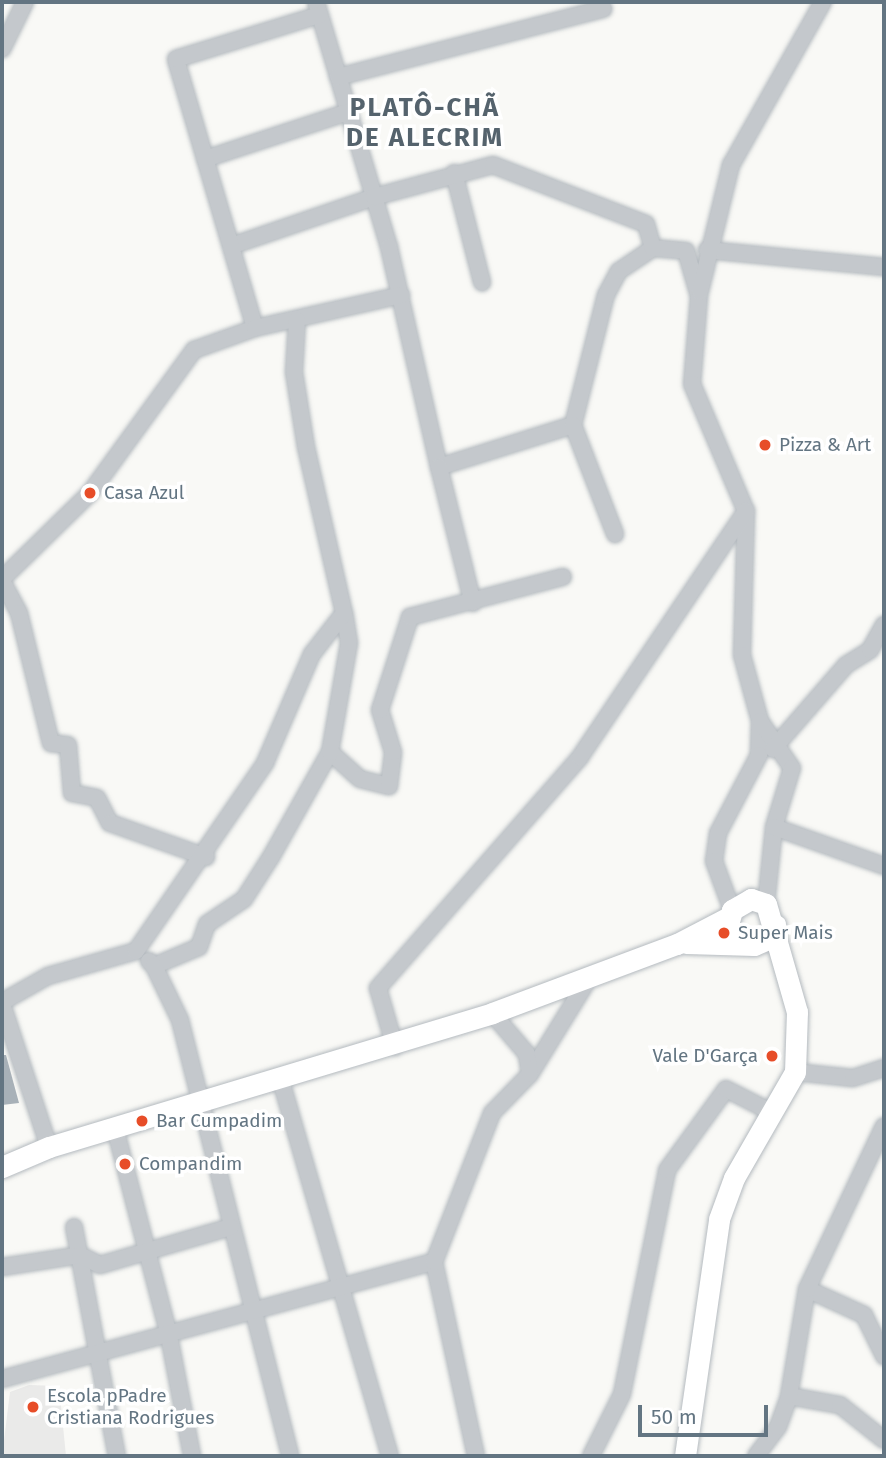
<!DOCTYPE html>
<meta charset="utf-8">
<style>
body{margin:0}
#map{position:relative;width:886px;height:1458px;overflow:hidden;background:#f9f9f6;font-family:"Fira Sans",sans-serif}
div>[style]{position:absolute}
.built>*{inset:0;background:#eaeae9}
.building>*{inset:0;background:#a8b1b8}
.roads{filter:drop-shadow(0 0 2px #b4babf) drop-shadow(0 0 2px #b4babf)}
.street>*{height:16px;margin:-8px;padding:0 8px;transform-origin:8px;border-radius:8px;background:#c4c8cc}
.secondary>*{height:21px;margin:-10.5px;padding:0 10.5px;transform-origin:10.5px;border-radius:10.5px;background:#fff}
.dots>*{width:19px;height:19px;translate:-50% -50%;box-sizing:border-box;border:4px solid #fff;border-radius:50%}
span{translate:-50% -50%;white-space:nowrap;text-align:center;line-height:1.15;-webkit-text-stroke:7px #fff;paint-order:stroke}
.poi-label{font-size:19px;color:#637582}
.left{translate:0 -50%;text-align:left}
.right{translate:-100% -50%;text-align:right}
.district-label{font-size:26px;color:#55636d;font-weight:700;letter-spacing:2px}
.frame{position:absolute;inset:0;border:4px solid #637582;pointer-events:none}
.scale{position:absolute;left:638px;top:1405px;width:130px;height:32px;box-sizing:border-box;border:4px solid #637582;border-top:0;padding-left:9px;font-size:21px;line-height:24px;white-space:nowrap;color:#637582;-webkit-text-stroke:5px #fff;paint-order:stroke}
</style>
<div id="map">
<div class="built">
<div style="clip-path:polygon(29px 1385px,59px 1386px,66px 1456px,2px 1456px,10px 1392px)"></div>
</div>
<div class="building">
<div style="clip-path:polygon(2px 1055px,6px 1055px,19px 1103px,2px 1105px)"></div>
</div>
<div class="roads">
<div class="street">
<div style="left:316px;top:2px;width:256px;rotate:73.4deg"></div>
<div style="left:389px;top:247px;width:226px;rotate:77.2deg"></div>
<div style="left:439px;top:467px;width:140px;rotate:-17.4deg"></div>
<div style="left:573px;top:425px;width:134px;rotate:-75.8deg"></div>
<div style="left:606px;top:295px;width:27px;rotate:-62deg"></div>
<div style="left:619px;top:271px;width:41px;rotate:-34.1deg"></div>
<div style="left:653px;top:248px;width:33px;rotate:5deg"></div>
<div style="left:686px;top:251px;width:47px;rotate:73.9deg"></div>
<div style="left:699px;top:296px;width:88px;rotate:94.5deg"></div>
<div style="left:692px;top:384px;width:138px;rotate:67deg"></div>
<div style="left:746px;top:511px;width:144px;rotate:91.6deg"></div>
<div style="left:742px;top:655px;width:68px;rotate:74.7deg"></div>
<div style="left:760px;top:721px;width:34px;rotate:92deg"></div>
<div style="left:759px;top:755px;width:88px;rotate:117.7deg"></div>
<div style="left:718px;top:833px;width:28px;rotate:98deg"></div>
<div style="left:714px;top:861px;width:52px;rotate:69.8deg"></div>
<div style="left:2px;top:49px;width:52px;rotate:-63.9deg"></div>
<div style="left:338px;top:77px;width:274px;rotate:-14.4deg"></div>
<div style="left:205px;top:159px;width:151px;rotate:-18.2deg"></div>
<div style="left:454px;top:173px;width:113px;rotate:75.6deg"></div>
<div style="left:231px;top:246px;width:151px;rotate:-18.9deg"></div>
<div style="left:374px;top:197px;width:123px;rotate:-15.1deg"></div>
<div style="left:493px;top:165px;width:164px;rotate:21.1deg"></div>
<div style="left:646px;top:224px;width:25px;rotate:74deg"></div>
<div style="left:707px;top:250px;width:178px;rotate:5.5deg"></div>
<div style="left:700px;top:291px;width:130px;rotate:-76.2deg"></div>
<div style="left:731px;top:165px;width:187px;rotate:-60.6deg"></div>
<div style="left:255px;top:328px;width:280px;rotate:-106.4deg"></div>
<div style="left:176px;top:59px;width:150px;rotate:-17.1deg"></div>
<div style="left:573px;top:425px;width:117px;rotate:68.9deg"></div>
<div style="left:439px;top:467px;width:140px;rotate:76deg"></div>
<div style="left:2px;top:579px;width:123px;rotate:-44.3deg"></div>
<div style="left:90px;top:493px;width:177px;rotate:-54deg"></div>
<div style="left:194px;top:350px;width:65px;rotate:-19.8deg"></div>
<div style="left:255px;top:328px;width:150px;rotate:-12.7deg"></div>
<div style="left:2px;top:581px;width:36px;rotate:62deg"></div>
<div style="left:19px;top:613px;width:134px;rotate:76.2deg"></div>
<div style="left:51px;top:743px;width:17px;rotate:7deg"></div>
<div style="left:68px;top:745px;width:48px;rotate:85.2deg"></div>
<div style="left:72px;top:793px;width:25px;rotate:11deg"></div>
<div style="left:97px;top:798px;width:28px;rotate:63deg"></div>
<div style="left:110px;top:823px;width:102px;rotate:19.5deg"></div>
<div style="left:760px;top:721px;width:57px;rotate:55.8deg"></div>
<div style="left:792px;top:768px;width:62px;rotate:107deg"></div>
<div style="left:774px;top:827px;width:77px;rotate:95.9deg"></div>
<div style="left:773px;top:749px;width:111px;rotate:-49deg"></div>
<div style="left:846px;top:665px;width:28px;rotate:-32deg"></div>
<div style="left:870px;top:650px;width:29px;rotate:-61deg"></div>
<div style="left:330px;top:752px;width:40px;rotate:42deg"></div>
<div style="left:360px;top:779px;width:30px;rotate:14deg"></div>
<div style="left:389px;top:786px;width:34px;rotate:-83deg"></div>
<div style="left:393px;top:752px;width:44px;rotate:-107.2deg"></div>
<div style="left:380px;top:710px;width:98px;rotate:-72.1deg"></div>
<div style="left:410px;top:617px;width:158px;rotate:-14.7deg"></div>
<div style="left:774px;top:827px;width:117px;rotate:19.5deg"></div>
<div style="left:149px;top:961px;width:7px;rotate:45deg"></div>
<div style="left:154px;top:966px;width:49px;rotate:-22.9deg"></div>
<div style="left:199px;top:947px;width:24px;rotate:-71deg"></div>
<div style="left:207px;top:924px;width:45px;rotate:-34deg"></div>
<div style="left:244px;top:899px;width:50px;rotate:-57.3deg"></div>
<div style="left:271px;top:857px;width:120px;rotate:-60.7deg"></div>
<div style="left:330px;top:752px;width:111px;rotate:-80.1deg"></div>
<div style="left:349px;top:643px;width:30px;rotate:-99deg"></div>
<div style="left:154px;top:966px;width:60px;rotate:64.3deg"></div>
<div style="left:180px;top:1020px;width:450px;rotate:75.8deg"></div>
<div style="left:2px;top:1002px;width:53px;rotate:-29.5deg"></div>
<div style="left:48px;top:976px;width:91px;rotate:-15.9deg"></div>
<div style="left:136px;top:951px;width:228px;rotate:-55.5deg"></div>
<div style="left:265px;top:763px;width:119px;rotate:-66.7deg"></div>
<div style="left:312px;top:654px;width:52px;rotate:-52deg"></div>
<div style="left:344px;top:613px;width:170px;rotate:-102.9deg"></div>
<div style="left:306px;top:447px;width:76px;rotate:-99.1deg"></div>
<div style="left:294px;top:372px;width:52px;rotate:-86.7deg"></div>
<div style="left:2px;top:1004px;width:151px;rotate:71.8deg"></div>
<div style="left:395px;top:1047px;width:61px;rotate:-106.1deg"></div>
<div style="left:378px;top:988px;width:307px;rotate:-48.8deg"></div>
<div style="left:580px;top:757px;width:297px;rotate:-56deg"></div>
<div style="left:795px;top:1072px;width:58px;rotate:5.9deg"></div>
<div style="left:853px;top:1078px;width:33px;rotate:-18deg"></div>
<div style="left:530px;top:1074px;width:113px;rotate:-58.4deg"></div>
<div style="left:281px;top:1081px;width:391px;rotate:73.8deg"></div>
<div style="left:115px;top:1128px;width:215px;rotate:75.4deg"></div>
<div style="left:169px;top:1336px;width:122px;rotate:79.1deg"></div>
<div style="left:74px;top:1227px;width:233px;rotate:79.4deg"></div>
<div style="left:2px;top:1267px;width:79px;rotate:-8.7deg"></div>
<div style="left:80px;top:1255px;width:22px;rotate:27deg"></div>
<div style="left:100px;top:1265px;width:136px;rotate:-16.2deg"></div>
<div style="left:807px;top:1289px;width:63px;rotate:24.5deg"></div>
<div style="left:864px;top:1315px;width:46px;rotate:64deg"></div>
<div style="left:2px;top:1379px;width:448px;rotate:-15.2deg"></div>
<div style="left:789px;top:1396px;width:52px;rotate:10deg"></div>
<div style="left:840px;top:1405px;width:56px;rotate:38.5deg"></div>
<div style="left:476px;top:1456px;width:198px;rotate:-102.2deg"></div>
<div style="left:434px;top:1262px;width:160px;rotate:-68.7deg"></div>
<div style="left:492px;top:1113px;width:54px;rotate:-45.7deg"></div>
<div style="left:530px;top:1074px;width:20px;rotate:-99deg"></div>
<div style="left:527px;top:1054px;width:54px;rotate:-130.5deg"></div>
<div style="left:591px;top:1456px;width:69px;rotate:-63.4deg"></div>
<div style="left:622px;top:1394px;width:228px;rotate:-78.6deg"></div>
<div style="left:667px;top:1170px;width:100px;rotate:-53.9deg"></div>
<div style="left:726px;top:1089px;width:51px;rotate:27.1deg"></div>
<div style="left:756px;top:1456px;width:36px;rotate:-53deg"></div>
<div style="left:778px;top:1427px;width:33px;rotate:-70deg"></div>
<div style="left:789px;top:1396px;width:109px;rotate:-80.5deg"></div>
<div style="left:807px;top:1289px;width:180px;rotate:-64.7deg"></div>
</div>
<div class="secondary">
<div style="left:686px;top:943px;width:68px;rotate:1.7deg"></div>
<div style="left:754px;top:945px;width:15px;rotate:-23deg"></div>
<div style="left:768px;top:939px;width:16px;rotate:-63deg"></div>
<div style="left:2px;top:1167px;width:51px;rotate:-23.1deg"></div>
<div style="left:49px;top:1147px;width:463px;rotate:-16.8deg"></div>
<div style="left:492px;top:1013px;width:197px;rotate:-20.5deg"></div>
<div style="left:677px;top:944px;width:59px;rotate:-27.4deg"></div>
<div style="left:685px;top:1456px;width:239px;rotate:-81.8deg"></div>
<div style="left:719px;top:1219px;width:44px;rotate:-69.9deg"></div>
<div style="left:734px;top:1178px;width:122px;rotate:-60.1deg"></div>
<div style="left:795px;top:1072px;width:60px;rotate:-88.1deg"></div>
<div style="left:797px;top:1012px;width:112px;rotate:-106deg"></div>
<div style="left:766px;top:904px;width:16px;rotate:-162deg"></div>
<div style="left:751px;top:899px;width:22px;rotate:150deg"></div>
<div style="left:732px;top:910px;width:16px;rotate:105deg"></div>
<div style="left:728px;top:925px;width:21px;rotate:55deg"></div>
</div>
</div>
<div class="dots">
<div style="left:765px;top:445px;background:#e74d28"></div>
<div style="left:90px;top:493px;background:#e74d28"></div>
<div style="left:724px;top:933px;background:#e74d28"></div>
<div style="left:772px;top:1056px;background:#e74d28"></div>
<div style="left:142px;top:1121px;background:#e74d28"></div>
<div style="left:125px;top:1164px;background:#e74d28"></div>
<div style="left:33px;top:1407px;background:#e74d28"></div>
</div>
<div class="poi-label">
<span class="left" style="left:779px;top:445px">Pizza &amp; Art</span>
<span class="left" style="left:104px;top:493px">Casa Azul</span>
<span class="left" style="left:738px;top:933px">Super Mais</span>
<span class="right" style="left:758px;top:1056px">Vale D'Garça</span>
<span class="left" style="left:156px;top:1121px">Bar Cumpadim</span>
<span class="left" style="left:139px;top:1164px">Compandim</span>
<span class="left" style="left:47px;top:1407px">Escola pPadre<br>Cristiana Rodrigues</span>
</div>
<div class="district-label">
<span style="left:425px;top:123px">PLATÔ-CHÃ<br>DE ALECRIM</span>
</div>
<div class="frame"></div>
<div class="scale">50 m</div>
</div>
